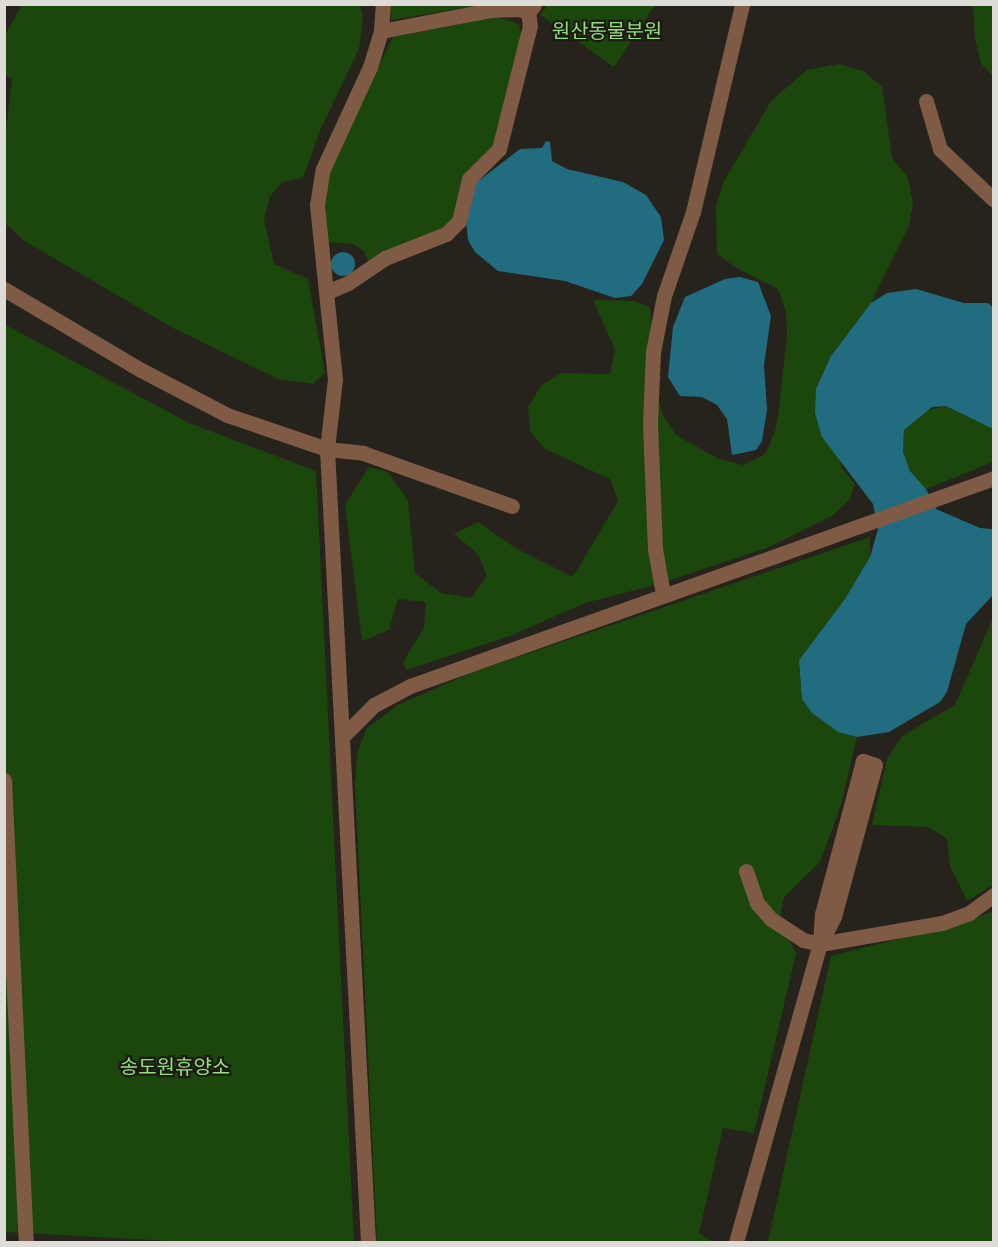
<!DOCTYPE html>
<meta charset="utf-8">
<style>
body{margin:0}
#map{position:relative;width:998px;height:1247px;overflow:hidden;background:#26231c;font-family:Barlow,"Noto Sans KR",sans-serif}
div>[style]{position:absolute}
.green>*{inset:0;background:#1b470c}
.water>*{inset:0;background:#216d7f}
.round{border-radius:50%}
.minor>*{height:15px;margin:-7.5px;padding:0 7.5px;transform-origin:7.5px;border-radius:7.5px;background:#7f5b46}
span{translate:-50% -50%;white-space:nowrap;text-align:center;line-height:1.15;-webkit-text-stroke:4.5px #1c1a12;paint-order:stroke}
.park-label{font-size:20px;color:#91e17b}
.frame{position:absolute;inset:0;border:6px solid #dddcd7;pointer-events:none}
</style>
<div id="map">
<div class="green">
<div style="clip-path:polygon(390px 4px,481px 5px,391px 20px)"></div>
<div style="clip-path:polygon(22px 5px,360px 5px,363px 15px,359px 49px,321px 128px,303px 178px,282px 182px,270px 196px,264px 220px,274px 264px,308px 279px,325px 373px,312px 384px,278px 379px,173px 328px,23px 240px,5px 223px,4px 147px,12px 79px,5px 75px,5px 35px)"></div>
<div style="clip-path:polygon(548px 5px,548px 4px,655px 5px,614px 67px,540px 15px)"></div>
<div style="clip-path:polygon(973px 5px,993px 5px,993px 77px,981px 63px,975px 39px)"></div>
<div style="clip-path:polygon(497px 17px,519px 24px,522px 38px,493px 148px,457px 215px,448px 225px,369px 264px,364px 251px,353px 244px,326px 242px,324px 201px,328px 170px,393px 37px)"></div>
<div style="clip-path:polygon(839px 64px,863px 71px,882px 87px,892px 158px,908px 178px,913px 203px,909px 226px,871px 303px,831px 356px,841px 467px,855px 484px,849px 500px,832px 516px,767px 548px,655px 585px,585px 603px,510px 636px,406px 670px,403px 662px,424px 628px,426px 602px,398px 599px,389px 630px,362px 641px,345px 505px,369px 467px,388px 472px,408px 501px,415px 573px,441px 593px,471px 598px,487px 576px,478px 554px,454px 534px,478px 522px,517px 549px,573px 577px,618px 501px,610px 479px,545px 449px,530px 431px,528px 407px,541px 386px,561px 373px,610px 374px,615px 350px,593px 300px,635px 301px,650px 307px,656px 391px,663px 415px,676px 435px,719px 459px,743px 465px,765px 454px,775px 432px,779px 407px,787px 336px,786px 312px,778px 289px,736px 268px,717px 254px,716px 206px,723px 183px,771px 101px,807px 70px)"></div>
<div style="clip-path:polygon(4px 324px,189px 423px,316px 471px,354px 1242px,190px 1242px,5px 1232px)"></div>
<div style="clip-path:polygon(946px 406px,993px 429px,993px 462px,926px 489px,910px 471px,903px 452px,904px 430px,921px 412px)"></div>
<div style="clip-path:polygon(870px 537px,870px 557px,845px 599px,799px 660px,802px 699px,812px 713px,838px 732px,857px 737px,841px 805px,820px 862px,784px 897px,779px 923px,796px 953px,754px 1133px,723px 1128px,699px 1233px,712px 1242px,377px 1242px,355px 785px,357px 753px,367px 728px,398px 705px,468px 674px)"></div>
<div style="clip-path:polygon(993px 618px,993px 885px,967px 901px,950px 866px,947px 839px,929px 827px,872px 825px,887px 759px,902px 736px,955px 705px)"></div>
<div style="clip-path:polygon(993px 911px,993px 1242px,768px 1242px,831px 956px,966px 922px)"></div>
</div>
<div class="water">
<div style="clip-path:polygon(546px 141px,550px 142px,552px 161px,567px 169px,623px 182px,646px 195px,661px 217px,664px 240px,642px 284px,631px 296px,615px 298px,565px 281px,498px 271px,475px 252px,468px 240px,466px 220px,472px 186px,520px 149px,542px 148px)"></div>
<div class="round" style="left:331px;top:252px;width:24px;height:24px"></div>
<div style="clip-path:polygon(740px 277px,758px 282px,771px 316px,764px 365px,767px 410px,762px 441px,756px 450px,732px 455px,727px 419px,717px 405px,702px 397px,680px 396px,668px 377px,673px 327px,685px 297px,725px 279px)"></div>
<div style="clip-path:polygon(916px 289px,964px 303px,988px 303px,994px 308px,993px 429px,946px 406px,932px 407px,904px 430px,903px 452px,910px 471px,926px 489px,936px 509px,980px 528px,993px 529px,993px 595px,966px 624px,947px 692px,940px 702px,889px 732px,857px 737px,838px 732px,812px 713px,802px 699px,799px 660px,845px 599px,870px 557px,878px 529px,873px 504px,822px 437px,815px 413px,816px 389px,831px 356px,871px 303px,887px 293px)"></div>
</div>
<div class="minor">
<div style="left:381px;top:31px;width:111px;rotate:-10.9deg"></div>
<div style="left:490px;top:10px;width:29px;rotate:-2deg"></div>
<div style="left:519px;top:9px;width:9px;rotate:18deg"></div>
<div style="left:528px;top:12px;width:9px;rotate:-49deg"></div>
<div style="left:926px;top:101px;width:50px;rotate:73.7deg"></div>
<div style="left:940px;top:149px;width:74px;rotate:43.4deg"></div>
<div style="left:4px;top:289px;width:159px;rotate:30.6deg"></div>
<div style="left:141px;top:370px;width:97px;rotate:27.6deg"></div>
<div style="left:227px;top:415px;width:106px;rotate:18.8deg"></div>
<div style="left:327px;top:449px;width:36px;rotate:6deg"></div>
<div style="left:363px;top:453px;width:158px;rotate:19.6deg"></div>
<div style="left:327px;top:292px;width:23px;rotate:-23deg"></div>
<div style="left:348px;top:283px;width:45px;rotate:-34deg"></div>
<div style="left:385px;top:258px;width:66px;rotate:-21.5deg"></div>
<div style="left:446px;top:234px;width:18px;rotate:-45deg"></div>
<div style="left:459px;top:221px;width:43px;rotate:-76.6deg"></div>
<div style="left:469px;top:179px;width:42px;rotate:-45deg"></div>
<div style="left:499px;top:149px;width:127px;rotate:-75.9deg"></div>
<div style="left:530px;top:26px;width:14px;rotate:-98deg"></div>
<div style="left:663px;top:594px;width:46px;rotate:-100.1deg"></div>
<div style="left:655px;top:549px;width:126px;rotate:-92.3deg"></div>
<div style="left:650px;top:423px;width:71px;rotate:-87.6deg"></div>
<div style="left:653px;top:352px;width:57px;rotate:-78.9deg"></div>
<div style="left:664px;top:296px;width:89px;rotate:-71deg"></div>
<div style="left:693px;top:212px;width:214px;rotate:-76.7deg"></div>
<div style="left:343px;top:736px;width:44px;rotate:-45deg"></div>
<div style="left:374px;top:705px;width:41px;rotate:-27.8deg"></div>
<div style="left:410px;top:686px;width:620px;rotate:-19.6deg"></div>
<div style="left:4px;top:780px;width:463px;rotate:87.3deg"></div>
<div style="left:746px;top:871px;width:34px;rotate:71deg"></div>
<div style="left:757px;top:903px;width:21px;rotate:49deg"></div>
<div style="left:771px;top:919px;width:38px;rotate:33deg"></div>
<div style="left:803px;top:940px;width:17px;rotate:13deg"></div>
<div style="left:820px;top:944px;width:124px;rotate:-9.8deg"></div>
<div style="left:942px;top:923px;width:29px;rotate:-20deg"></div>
<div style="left:969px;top:913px;width:31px;rotate:-36deg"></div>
<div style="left:368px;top:1242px;width:794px;rotate:-92.96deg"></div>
<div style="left:327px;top:449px;width:70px;rotate:-83.5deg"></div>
<div style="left:335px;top:379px;width:175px;rotate:-95.9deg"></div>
<div style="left:317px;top:205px;width:36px;rotate:-81deg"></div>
<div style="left:323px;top:169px;width:112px;rotate:-65.3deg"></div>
<div style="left:370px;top:67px;width:38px;rotate:-73deg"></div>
<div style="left:381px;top:31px;width:27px;rotate:-86deg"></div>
<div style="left:736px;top:1242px;width:310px;rotate:-74.3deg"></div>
<div style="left:820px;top:944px;width:30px;rotate:-63deg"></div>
<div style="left:834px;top:917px;width:157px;rotate:-74.9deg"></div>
<div style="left:875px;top:765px;width:13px;rotate:-162deg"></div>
<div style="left:863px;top:761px;width:158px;rotate:105deg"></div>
<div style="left:822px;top:914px;width:30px;rotate:94deg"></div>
</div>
<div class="park-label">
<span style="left:607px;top:30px">원산동물분원</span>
<span style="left:175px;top:1066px">송도원휴양소</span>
</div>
<div class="frame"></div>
</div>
